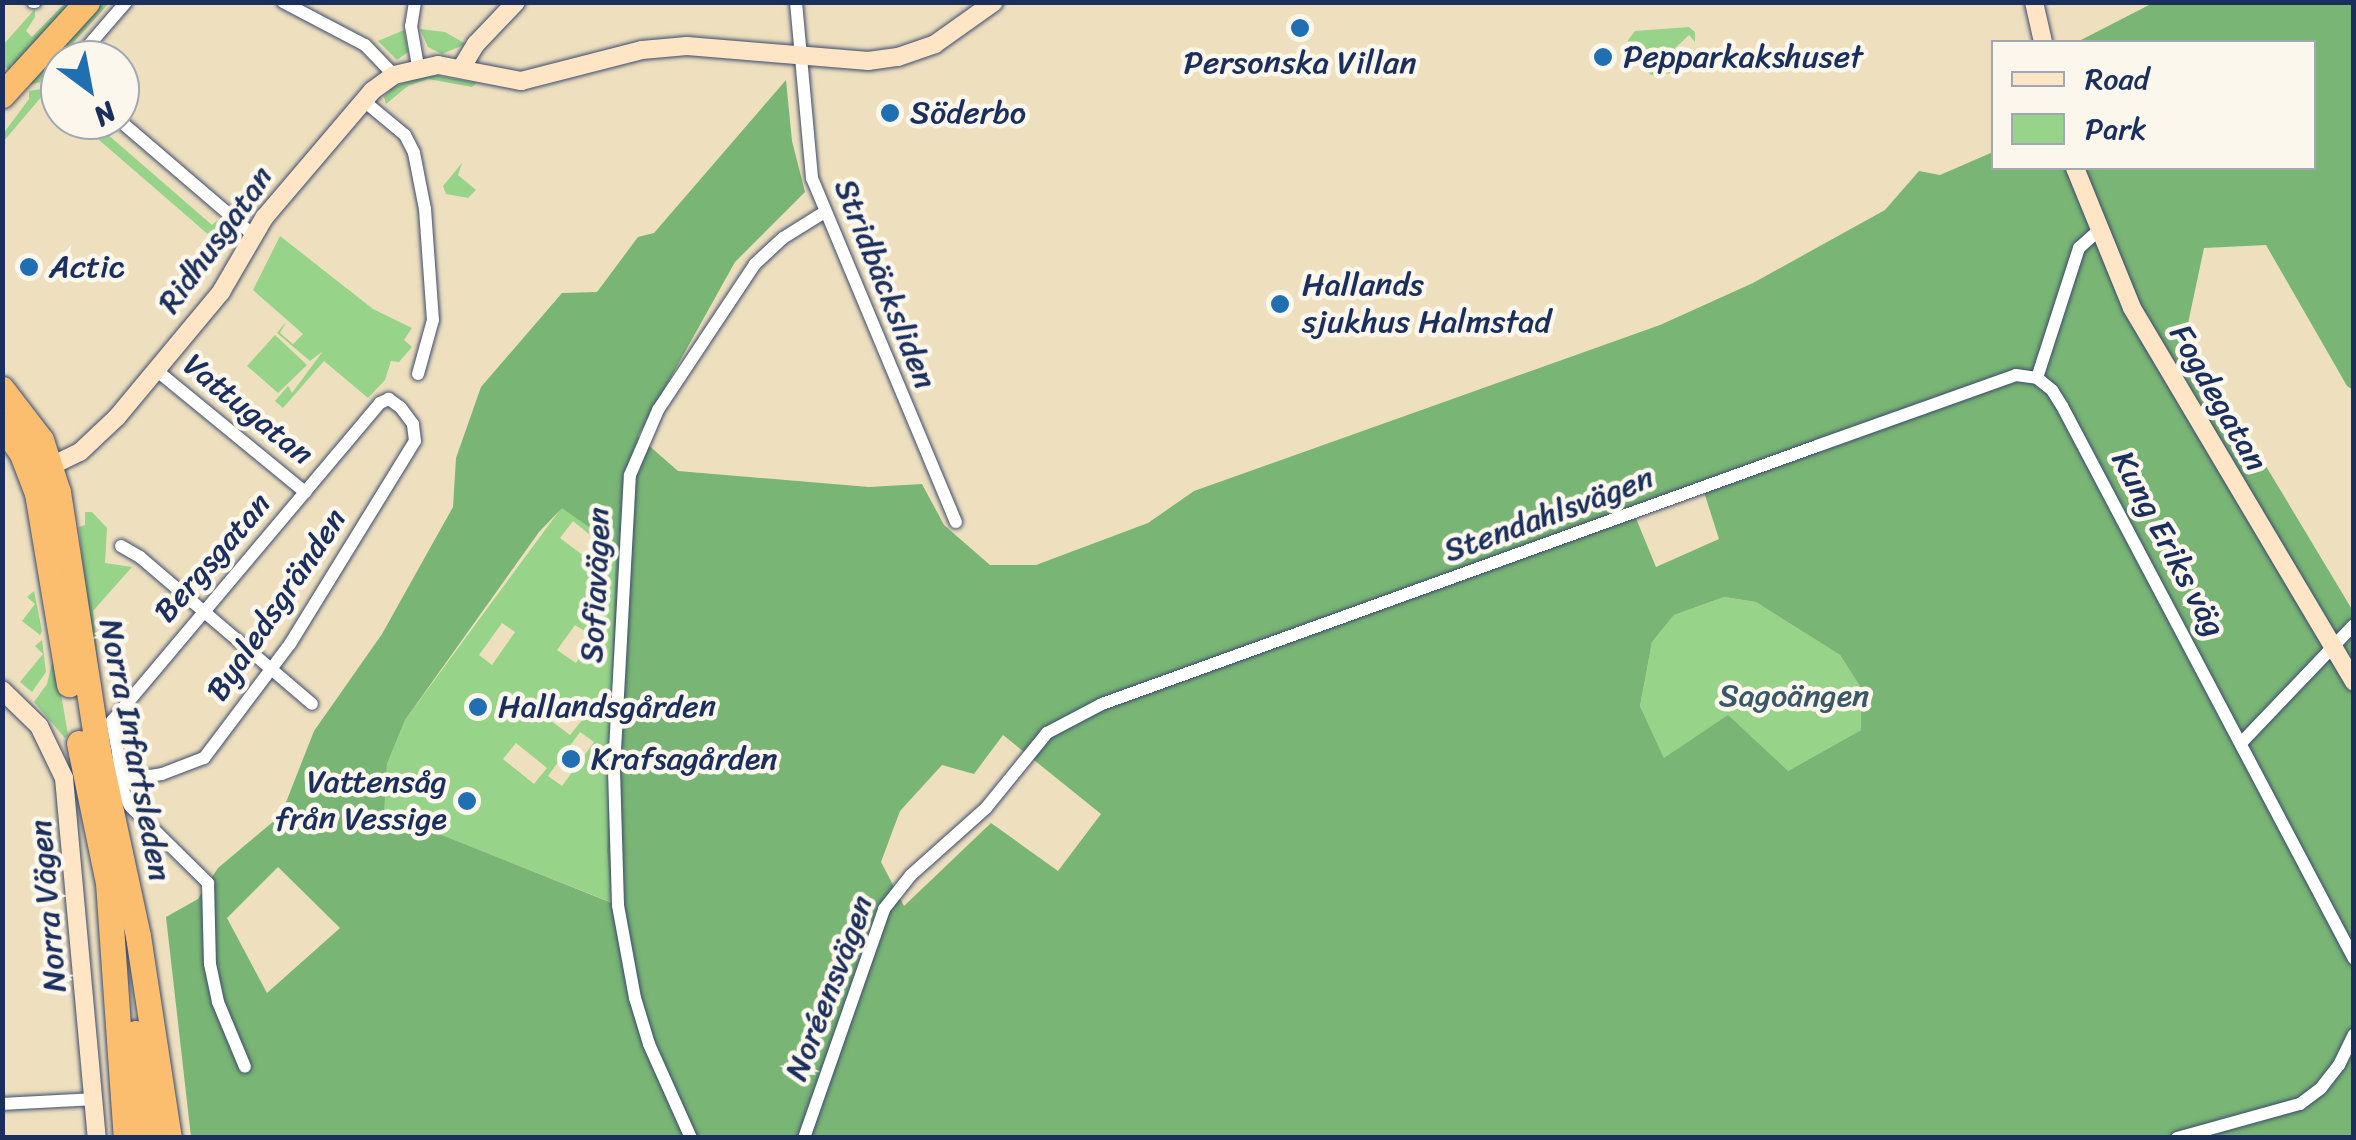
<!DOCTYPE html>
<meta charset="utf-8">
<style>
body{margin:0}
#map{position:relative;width:2356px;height:1140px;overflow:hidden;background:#eee0bf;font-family:Sriracha,sans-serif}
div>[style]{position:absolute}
.green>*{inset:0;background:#97d388}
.forest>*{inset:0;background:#79b574}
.roads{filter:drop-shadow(0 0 2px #3b4a6d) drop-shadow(0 0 2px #3b4a6d)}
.street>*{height:12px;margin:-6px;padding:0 6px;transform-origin:6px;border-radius:6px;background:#fff}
.secondary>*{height:18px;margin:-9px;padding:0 9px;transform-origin:9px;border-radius:9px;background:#fde5c5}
.highway>*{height:25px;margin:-12.5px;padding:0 12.5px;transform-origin:12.5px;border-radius:12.5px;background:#fbbd6e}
.dots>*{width:28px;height:28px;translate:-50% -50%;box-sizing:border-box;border:5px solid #fbf7ec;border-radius:50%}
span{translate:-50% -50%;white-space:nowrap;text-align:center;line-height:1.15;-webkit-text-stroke:9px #fbf7ec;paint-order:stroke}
.poi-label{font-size:32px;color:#1b2f5e}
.left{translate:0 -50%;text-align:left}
.right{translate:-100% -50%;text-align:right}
.street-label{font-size:32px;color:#1b2f5e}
.park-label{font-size:32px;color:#3a5868}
.frame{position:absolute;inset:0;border:5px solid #1b2f5e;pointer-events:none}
.legend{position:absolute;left:1991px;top:40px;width:325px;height:130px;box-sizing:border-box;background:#fbf7ec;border:2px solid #a1a7b3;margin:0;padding:12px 18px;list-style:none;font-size:30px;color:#1b2f5e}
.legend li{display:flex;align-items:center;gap:20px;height:50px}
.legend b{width:50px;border:2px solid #a1a7b3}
.north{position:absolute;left:40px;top:40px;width:100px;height:100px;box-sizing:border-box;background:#fbf7ec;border:2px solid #a1a7b3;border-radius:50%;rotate:148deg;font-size:28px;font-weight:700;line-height:40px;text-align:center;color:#1b2f5e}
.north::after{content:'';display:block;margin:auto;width:35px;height:45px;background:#1f6fb2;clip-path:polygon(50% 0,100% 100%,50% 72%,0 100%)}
</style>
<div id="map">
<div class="green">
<div style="clip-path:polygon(65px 3px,74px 3px,13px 69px,12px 62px,10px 71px,3px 65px,3px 45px,35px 9px,35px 17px,26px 31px,32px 37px)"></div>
<div style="clip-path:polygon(101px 3px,109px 3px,67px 50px,50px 80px,28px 85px)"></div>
<div style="clip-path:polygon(1689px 27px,1695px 32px,1695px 42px,1689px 35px,1672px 51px,1677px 65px,1672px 73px,1651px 75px,1634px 59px,1628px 40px,1635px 31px)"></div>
<div style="clip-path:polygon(420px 29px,445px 32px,466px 44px,442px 54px,428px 47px)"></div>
<div style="clip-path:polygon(404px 30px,408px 52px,397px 60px,378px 41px)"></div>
<div style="clip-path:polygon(427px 74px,477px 83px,472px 87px,428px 79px,408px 86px,386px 104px,384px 97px,391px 88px)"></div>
<div style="clip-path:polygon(47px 88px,48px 89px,3px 142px,3px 134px,29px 99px,29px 91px)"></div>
<div style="clip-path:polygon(76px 120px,91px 120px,212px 225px,221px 217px,229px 223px,210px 236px)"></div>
<div style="clip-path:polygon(462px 163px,458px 175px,476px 190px,468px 198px,446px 194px,443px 186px)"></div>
<div style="clip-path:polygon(280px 236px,373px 309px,412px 328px,404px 340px,412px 347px,399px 362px,391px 361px,385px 380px,368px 398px,324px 361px,283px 408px,275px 401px,288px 386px,292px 393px,323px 351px,310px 361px,277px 333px,286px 322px,280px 333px,293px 344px,303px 334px,253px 290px)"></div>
<div style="clip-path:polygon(275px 335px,307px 365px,278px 393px,247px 366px)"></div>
<div style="clip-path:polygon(evenodd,562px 507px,617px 547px,607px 851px,613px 903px,383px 812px,387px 764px,405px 720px,562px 507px,573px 521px,600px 543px,588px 559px,560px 538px,573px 521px,562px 507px,502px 623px,515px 632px,492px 665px,479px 655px,502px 623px,562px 507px,575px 625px,593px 636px,576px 663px,557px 650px,575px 625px,562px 507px,552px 695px,583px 719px,570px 735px,539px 712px,552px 695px,562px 507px,580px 732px,594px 742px,562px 786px,548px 776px,580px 732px,562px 507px,516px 743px,547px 768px,534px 784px,503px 759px,516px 743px)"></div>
<div style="clip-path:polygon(85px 512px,92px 512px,107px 528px,105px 563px,132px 567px,93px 611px,101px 690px,93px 675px,79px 527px,85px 525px)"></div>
<div style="clip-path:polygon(42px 582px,68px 735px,65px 738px,34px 702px,47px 684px,53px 659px)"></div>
<div style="clip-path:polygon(34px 591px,42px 631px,40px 635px,22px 621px,35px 604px,27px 597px)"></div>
<div style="clip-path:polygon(1724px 597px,1756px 602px,1840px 655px,1861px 688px,1861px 730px,1788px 771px,1664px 758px,1640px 706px,1652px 642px,1674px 615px)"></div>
<div style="clip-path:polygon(42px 640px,46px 672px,32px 692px,20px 682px,43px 654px,35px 646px)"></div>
</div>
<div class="forest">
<div style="clip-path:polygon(evenodd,2153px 3px,2353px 3px,2353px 390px,2347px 386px,2266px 245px,2204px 248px,2186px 333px,2353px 611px,2353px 1137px,191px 1137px,166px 917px,198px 899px,218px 868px,281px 815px,314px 731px,382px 634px,453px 507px,456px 458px,481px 387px,562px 293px,597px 292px,638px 237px,654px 233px,786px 80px,792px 141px,805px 192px,735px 262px,638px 436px,678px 471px,869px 487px,922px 484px,944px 525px,990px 565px,1036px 565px,1148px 523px,1194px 491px,1660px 325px,1753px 283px,1885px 210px,1919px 171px,1940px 175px,1993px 152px,1994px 168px,2314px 168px,2314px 42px,2077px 42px,2153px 3px,1704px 492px,1719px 539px,1656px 567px,1635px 516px,1704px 492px,2153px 3px,562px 508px,616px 546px,607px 851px,612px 903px,384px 812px,387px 764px,405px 720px,539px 532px,562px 508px,2153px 3px,1724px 597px,1756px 602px,1840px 655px,1861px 688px,1861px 730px,1788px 771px,1728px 715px,1664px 758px,1640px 706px,1652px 642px,1674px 615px,1724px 597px,2153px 3px,1003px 735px,1101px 814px,1058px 871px,991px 823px,904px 906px,881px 862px,900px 811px,942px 765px,974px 774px,1003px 735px,2153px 3px,278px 867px,340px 928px,267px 993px,227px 918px,278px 867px)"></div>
</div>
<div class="roads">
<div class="street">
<div style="left:33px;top:2px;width:2px"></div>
<div style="left:283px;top:2px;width:93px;rotate:27.7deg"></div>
<div style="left:365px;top:45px;width:42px;rotate:46deg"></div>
<div style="left:415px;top:2px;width:24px;rotate:99deg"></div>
<div style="left:411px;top:26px;width:41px;rotate:80.1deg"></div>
<div style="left:796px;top:2px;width:177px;rotate:84.8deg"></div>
<div style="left:812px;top:178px;width:373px;rotate:67.3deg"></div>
<div style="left:76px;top:60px;width:77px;rotate:-49.2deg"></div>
<div style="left:364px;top:101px;width:53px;rotate:39.7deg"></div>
<div style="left:405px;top:135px;width:20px;rotate:63deg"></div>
<div style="left:414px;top:153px;width:57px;rotate:78.9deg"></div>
<div style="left:425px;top:209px;width:111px;rotate:85.9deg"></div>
<div style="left:433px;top:320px;width:56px;rotate:105.5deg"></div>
<div style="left:119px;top:120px;width:177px;rotate:40.6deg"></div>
<div style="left:156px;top:370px;width:193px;rotate:39.3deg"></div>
<div style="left:2037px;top:378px;width:19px;rotate:39deg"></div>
<div style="left:2052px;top:390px;width:19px;rotate:58deg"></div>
<div style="left:2062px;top:406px;width:625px;rotate:62.16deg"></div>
<div style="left:121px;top:546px;width:22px;rotate:30deg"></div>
<div style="left:140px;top:557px;width:226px;rotate:40.5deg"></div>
<div style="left:2242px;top:742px;width:162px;rotate:-46.3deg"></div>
<div style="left:122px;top:780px;width:40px;rotate:-8.5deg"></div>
<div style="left:162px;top:774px;width:45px;rotate:-20.9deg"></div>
<div style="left:204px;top:758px;width:143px;rotate:-53deg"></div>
<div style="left:290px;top:644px;width:238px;rotate:-58.4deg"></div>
<div style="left:415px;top:441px;width:17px;rotate:-97deg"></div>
<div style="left:413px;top:424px;width:21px;rotate:-127deg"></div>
<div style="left:400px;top:407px;width:14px;rotate:-144deg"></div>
<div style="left:389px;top:399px;width:10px;rotate:156deg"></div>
<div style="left:380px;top:403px;width:416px;rotate:130.1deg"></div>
<div style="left:112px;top:721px;width:25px;rotate:79deg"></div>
<div style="left:117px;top:746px;width:34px;rotate:82deg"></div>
<div style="left:122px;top:780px;width:14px;rotate:82deg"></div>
<div style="left:124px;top:794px;width:13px;rotate:63deg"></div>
<div style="left:130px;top:806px;width:110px;rotate:44.6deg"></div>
<div style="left:208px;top:883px;width:81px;rotate:88.6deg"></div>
<div style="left:210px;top:964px;width:39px;rotate:78deg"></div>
<div style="left:218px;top:1002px;width:70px;rotate:67.4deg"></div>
<div style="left:2px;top:1104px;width:93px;rotate:-3.1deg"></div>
<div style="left:691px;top:1138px;width:103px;rotate:-114.1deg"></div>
<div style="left:649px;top:1044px;width:48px;rotate:-106.9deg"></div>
<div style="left:635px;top:998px;width:95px;rotate:-100.4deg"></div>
<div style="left:618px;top:905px;width:136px;rotate:-91.7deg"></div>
<div style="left:614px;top:769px;width:294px;rotate:-86.9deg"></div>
<div style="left:630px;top:475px;width:71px;rotate:-66.7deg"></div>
<div style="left:658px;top:410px;width:175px;rotate:-56.4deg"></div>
<div style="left:755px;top:264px;width:38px;rotate:-43deg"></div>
<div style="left:783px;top:238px;width:47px;rotate:-32deg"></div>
<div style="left:804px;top:1138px;width:243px;rotate:-70.7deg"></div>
<div style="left:884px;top:909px;width:43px;rotate:-51.5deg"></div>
<div style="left:911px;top:875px;width:101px;rotate:-41.8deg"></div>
<div style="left:986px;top:808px;width:97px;rotate:-50.9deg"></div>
<div style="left:1047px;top:733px;width:62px;rotate:-27.8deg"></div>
<div style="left:1102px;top:704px;width:760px;rotate:-19.84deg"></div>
<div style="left:1817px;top:446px;width:211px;rotate:-19.6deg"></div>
<div style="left:2016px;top:375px;width:21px;rotate:8deg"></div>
<div style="left:2037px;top:378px;width:137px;rotate:-72.1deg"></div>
<div style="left:2079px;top:248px;width:25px;rotate:-42deg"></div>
<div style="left:2177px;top:1138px;width:128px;rotate:-15.5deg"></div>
<div style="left:2300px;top:1104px;width:26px;rotate:-37deg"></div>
<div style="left:2321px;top:1088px;width:29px;rotate:-52deg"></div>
<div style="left:2339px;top:1065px;width:34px;rotate:-64deg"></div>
</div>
<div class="secondary">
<div style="left:2034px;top:2px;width:41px;rotate:77.3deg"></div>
<div style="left:462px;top:67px;width:27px;rotate:-59deg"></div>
<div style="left:476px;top:44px;width:58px;rotate:-46.4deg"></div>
<div style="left:2075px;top:168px;width:151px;rotate:67.8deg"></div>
<div style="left:2132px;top:308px;width:435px;rotate:59.3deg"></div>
<div style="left:42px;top:465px;width:9px;rotate:6deg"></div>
<div style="left:51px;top:466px;width:32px;rotate:-26deg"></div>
<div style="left:80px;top:452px;width:51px;rotate:-43.4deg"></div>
<div style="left:117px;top:417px;width:163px;rotate:-50.2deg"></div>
<div style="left:221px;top:292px;width:86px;rotate:-59.8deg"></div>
<div style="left:264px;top:218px;width:167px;rotate:-49.6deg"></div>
<div style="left:372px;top:91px;width:27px;rotate:-36deg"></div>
<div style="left:394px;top:75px;width:45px;rotate:-12.8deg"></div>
<div style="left:438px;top:65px;width:85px;rotate:10.9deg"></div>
<div style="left:521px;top:81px;width:125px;rotate:-14.4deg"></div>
<div style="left:642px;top:50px;width:45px;rotate:-5.1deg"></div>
<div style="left:687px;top:46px;width:182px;rotate:4.7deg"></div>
<div style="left:868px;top:61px;width:30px;rotate:-8deg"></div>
<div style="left:898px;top:57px;width:39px;rotate:-19deg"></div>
<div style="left:935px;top:44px;width:72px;rotate:-35.4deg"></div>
<div style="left:2px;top:690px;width:52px;rotate:44.2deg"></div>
<div style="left:39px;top:726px;width:58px;rotate:64.3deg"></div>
<div style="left:64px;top:778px;width:362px;rotate:84.8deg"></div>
</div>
<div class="highway">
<div style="left:2px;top:95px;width:126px;rotate:-47.6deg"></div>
<div style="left:2px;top:389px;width:64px;rotate:52.6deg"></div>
<div style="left:41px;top:440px;width:55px;rotate:71.9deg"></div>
<div style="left:58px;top:492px;width:262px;rotate:81.2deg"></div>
<div style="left:98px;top:751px;width:189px;rotate:77.8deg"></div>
<div style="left:138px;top:936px;width:204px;rotate:81.3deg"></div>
<div style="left:2px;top:425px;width:35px;rotate:55deg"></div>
<div style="left:22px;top:454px;width:42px;rotate:69deg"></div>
<div style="left:37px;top:493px;width:194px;rotate:80.5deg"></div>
<div style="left:79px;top:743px;width:143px;rotate:78.3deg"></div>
<div style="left:108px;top:883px;width:256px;rotate:86deg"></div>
<div style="left:136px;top:1033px;width:106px;rotate:82.4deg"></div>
</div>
</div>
<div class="dots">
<div style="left:1300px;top:28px;background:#1f6fb2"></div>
<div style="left:1603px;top:57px;background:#1f6fb2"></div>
<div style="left:890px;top:113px;background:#1f6fb2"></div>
<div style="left:29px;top:267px;background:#1f6fb2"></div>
<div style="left:1280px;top:304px;background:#1f6fb2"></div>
<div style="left:478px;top:707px;background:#1f6fb2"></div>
<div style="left:571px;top:759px;background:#1f6fb2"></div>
<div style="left:467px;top:801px;background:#1f6fb2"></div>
</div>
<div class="poi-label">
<span class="left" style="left:1623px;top:57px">Pepparkakshuset</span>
<span style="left:1300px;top:63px">Personska Villan</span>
<span class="left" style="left:910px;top:113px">Söderbo</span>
<span class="left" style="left:49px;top:267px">Actic</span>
<span class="left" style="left:1302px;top:304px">Hallands<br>sjukhus Halmstad</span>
<span class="left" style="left:498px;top:707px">Hallandsgården</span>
<span class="left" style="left:591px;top:759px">Krafsagården</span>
<span class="right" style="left:447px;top:801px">Vattensåg<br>från Vessige</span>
</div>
<div class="street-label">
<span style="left:216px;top:240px;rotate:-54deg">Ridhusgatan</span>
<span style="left:885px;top:284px;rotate:68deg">Stridbäcksliden</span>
<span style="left:2218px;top:398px;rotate:60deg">Fogdegatan</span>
<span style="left:248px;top:410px;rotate:39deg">Vattugatan</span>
<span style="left:1549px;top:515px;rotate:-20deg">Stendahlsvägen</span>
<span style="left:2168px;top:544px;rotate:62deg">Kung Eriks väg</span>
<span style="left:213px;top:558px;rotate:-49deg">Bergsgatan</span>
<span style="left:596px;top:585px;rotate:-87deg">Sofiavägen</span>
<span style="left:277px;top:605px;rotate:-56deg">Byaledsgränden</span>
<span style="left:135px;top:750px;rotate:79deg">Norra Infartsleden</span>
<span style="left:48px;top:906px;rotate:-95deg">Norra Vägen</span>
<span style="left:830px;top:988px;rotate:-69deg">Noréensvägen</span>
</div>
<div class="park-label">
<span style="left:1794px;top:696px">Sagoängen</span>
</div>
<div class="frame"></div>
<ul class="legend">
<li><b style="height:12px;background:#fde5c5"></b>Road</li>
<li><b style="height:28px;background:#97d388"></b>Park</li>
</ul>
<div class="north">N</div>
</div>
